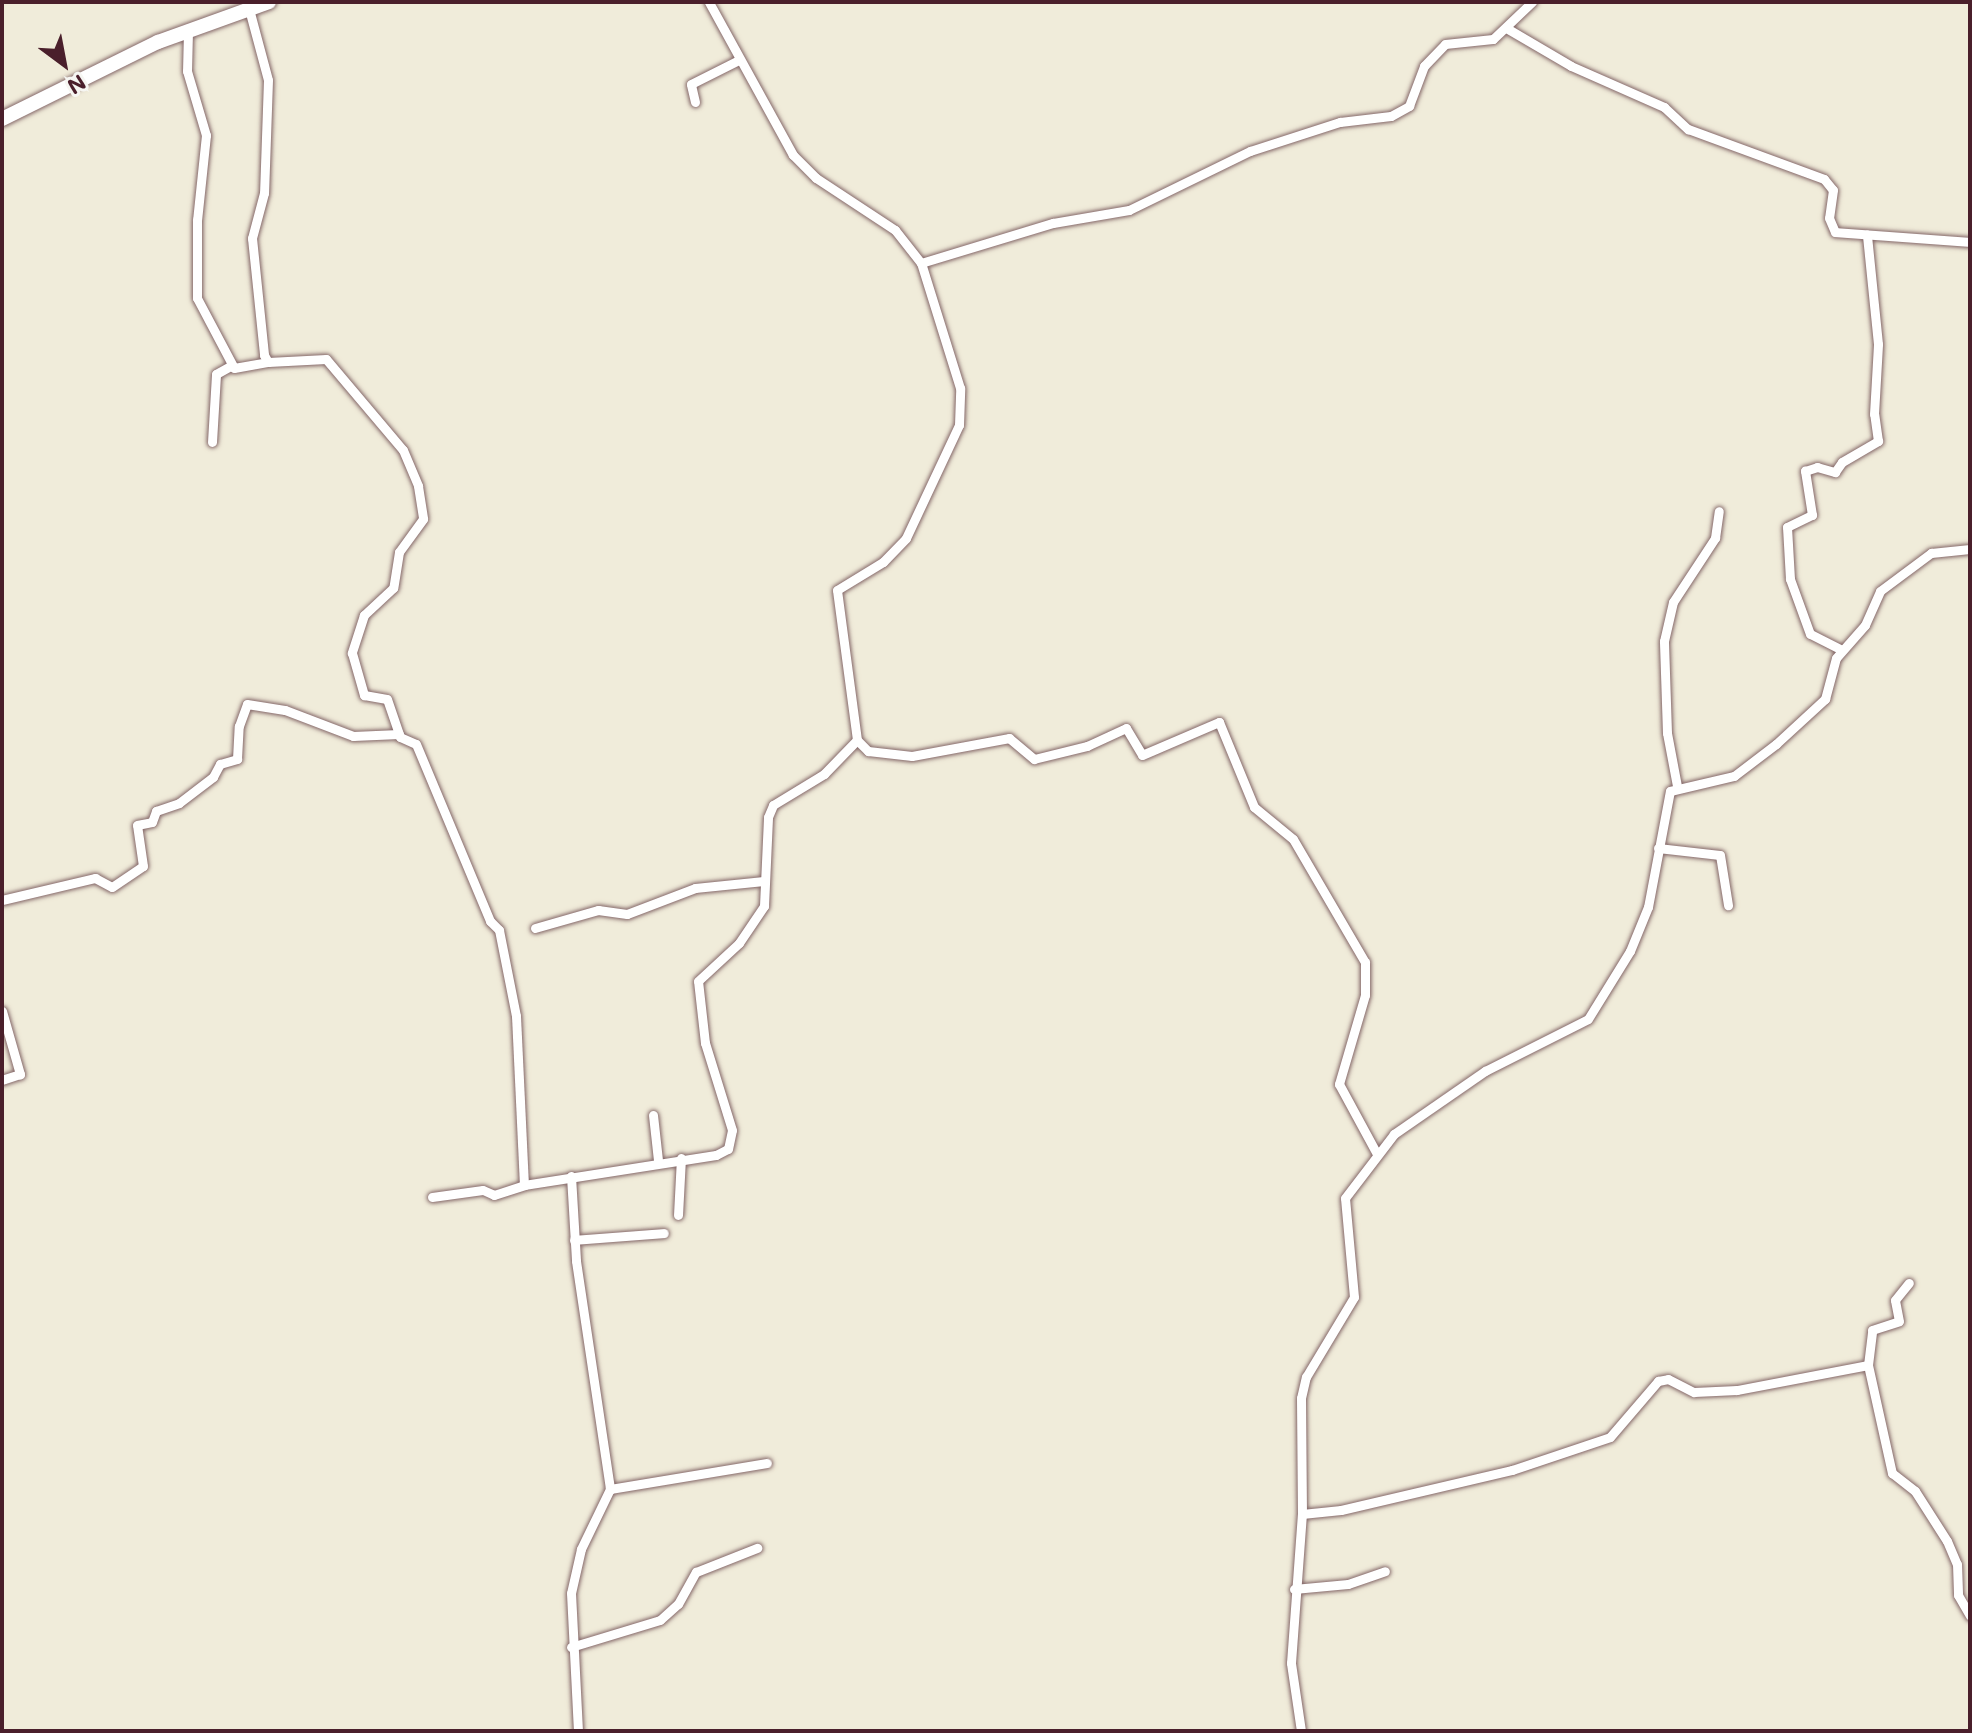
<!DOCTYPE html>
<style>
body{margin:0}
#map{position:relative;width:1972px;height:1733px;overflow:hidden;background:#f0ecda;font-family:Mali,sans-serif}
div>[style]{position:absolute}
.roads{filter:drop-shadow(0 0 2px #846768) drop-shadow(0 0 2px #846768)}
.minor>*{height:9px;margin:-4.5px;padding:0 4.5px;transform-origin:4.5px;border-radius:4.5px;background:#fff}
.secondary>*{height:14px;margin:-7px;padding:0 7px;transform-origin:7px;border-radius:7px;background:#fff}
span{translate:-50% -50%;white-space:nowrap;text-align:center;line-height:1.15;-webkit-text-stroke:8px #f6f6f2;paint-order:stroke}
.frame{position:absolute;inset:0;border:4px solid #4a1f2b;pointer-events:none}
.north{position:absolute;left:24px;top:24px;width:80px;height:80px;-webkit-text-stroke:6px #f6f6f2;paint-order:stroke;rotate:148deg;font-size:22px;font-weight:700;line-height:32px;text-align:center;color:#4a1f2b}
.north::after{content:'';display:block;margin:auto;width:28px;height:36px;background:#4a1f2b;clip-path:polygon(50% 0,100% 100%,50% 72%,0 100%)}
</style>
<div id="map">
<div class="roads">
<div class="minor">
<div style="left:249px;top:9px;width:73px;rotate:75deg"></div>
<div style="left:268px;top:80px;width:113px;rotate:92deg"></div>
<div style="left:264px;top:193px;width:47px;rotate:104.9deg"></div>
<div style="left:252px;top:238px;width:118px;rotate:84.1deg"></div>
<div style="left:264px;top:355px;width:8px;rotate:60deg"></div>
<div style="left:268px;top:362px;width:58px;rotate:-3deg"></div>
<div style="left:326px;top:359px;width:119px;rotate:49.8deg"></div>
<div style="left:403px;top:450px;width:39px;rotate:67deg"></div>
<div style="left:418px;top:486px;width:33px;rotate:81deg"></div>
<div style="left:423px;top:519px;width:41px;rotate:126deg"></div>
<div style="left:399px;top:552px;width:36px;rotate:99deg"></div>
<div style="left:393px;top:588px;width:40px;rotate:137deg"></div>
<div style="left:364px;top:615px;width:40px;rotate:108deg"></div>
<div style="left:352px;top:653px;width:44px;rotate:74.1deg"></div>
<div style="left:364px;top:695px;width:23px;rotate:10deg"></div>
<div style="left:387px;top:699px;width:40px;rotate:71.1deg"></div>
<div style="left:400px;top:737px;width:17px;rotate:24deg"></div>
<div style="left:416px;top:744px;width:192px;rotate:67.3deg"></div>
<div style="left:490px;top:921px;width:13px;rotate:45deg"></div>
<div style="left:499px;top:930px;width:88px;rotate:78.8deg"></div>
<div style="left:516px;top:1016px;width:169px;rotate:87.3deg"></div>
<div style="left:524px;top:1185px;width:194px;rotate:-8.9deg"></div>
<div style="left:716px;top:1155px;width:13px;rotate:-27deg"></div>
<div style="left:728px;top:1149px;width:19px;rotate:-78deg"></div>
<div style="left:732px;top:1130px;width:91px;rotate:-107.2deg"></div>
<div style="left:705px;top:1043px;width:62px;rotate:-96.4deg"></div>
<div style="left:698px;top:981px;width:56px;rotate:-42.8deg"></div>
<div style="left:739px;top:943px;width:45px;rotate:-56deg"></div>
<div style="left:764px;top:906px;width:89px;rotate:-87.4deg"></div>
<div style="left:768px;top:817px;width:13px;rotate:-67deg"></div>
<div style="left:773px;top:805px;width:60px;rotate:-31.3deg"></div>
<div style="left:824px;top:774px;width:47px;rotate:-45.9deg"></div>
<div style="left:857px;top:740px;width:151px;rotate:-97.6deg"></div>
<div style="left:837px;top:590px;width:54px;rotate:-31.3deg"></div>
<div style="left:883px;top:562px;width:33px;rotate:-46deg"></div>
<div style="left:906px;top:538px;width:125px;rotate:-64.9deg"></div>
<div style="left:959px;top:425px;width:37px;rotate:-88deg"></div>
<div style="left:960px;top:388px;width:131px;rotate:-107.3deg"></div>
<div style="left:921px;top:263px;width:42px;rotate:-128.2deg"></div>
<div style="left:895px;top:230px;width:95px;rotate:-146.6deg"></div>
<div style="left:816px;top:178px;width:33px;rotate:-135deg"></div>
<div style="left:793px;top:155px;width:175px;rotate:-118.8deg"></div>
<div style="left:1508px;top:29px;width:73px;rotate:30.4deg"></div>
<div style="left:1571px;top:66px;width:102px;rotate:23.8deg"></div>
<div style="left:1664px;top:107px;width:33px;rotate:43deg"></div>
<div style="left:1688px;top:129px;width:145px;rotate:20.2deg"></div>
<div style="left:1824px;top:179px;width:14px;rotate:51deg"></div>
<div style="left:1833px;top:190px;width:28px;rotate:98deg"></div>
<div style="left:1829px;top:218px;width:15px;rotate:67deg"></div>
<div style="left:1835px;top:232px;width:135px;rotate:4.2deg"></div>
<div style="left:188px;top:31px;width:40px;rotate:91.4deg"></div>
<div style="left:187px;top:71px;width:67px;rotate:73.5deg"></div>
<div style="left:206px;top:135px;width:85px;rotate:96deg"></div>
<div style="left:197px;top:220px;width:78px;rotate:90deg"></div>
<div style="left:197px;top:298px;width:79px;rotate:62.1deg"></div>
<div style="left:234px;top:368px;width:35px;rotate:-10deg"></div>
<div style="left:695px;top:102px;width:18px;rotate:-103deg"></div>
<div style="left:691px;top:84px;width:54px;rotate:-26.6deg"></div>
<div style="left:921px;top:263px;width:138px;rotate:-16.9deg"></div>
<div style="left:1053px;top:223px;width:77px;rotate:-9.7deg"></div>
<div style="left:1129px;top:210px;width:135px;rotate:-26deg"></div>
<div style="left:1250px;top:151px;width:95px;rotate:-17.9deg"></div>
<div style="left:1340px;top:122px;width:51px;rotate:-6.7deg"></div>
<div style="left:1391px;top:116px;width:21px;rotate:-29deg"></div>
<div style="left:1409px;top:106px;width:43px;rotate:-69.4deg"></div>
<div style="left:1424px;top:66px;width:30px;rotate:-46deg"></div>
<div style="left:1445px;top:44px;width:48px;rotate:-5.9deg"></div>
<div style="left:1493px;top:39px;width:54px;rotate:-43.5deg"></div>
<div style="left:212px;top:442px;width:68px;rotate:-86.6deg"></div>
<div style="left:216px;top:374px;width:18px;rotate:-29deg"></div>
<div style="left:1842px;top:650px;width:36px;rotate:-153deg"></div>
<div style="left:1810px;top:634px;width:59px;rotate:-110deg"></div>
<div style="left:1790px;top:579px;width:52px;rotate:-93.3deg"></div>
<div style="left:1787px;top:527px;width:28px;rotate:-26deg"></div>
<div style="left:1812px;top:515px;width:45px;rotate:-99deg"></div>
<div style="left:1805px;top:471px;width:13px;rotate:-18deg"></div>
<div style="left:1817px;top:467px;width:19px;rotate:16deg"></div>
<div style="left:1835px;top:472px;width:12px;rotate:-55deg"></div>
<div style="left:1842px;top:462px;width:42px;rotate:-30.3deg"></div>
<div style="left:1878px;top:441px;width:27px;rotate:-98deg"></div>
<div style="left:1874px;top:414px;width:70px;rotate:-86.7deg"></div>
<div style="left:1878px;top:344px;width:110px;rotate:-95.8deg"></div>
<div style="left:857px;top:740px;width:16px;rotate:45deg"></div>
<div style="left:868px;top:751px;width:44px;rotate:6.5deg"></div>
<div style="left:912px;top:756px;width:99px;rotate:-10.5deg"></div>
<div style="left:1009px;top:738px;width:33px;rotate:40deg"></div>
<div style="left:1034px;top:759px;width:55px;rotate:-13.8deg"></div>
<div style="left:1087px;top:746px;width:43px;rotate:-24.8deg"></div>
<div style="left:1126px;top:728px;width:31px;rotate:59deg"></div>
<div style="left:1142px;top:755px;width:84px;rotate:-23.2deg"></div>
<div style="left:1219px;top:722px;width:92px;rotate:67.6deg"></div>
<div style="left:1254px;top:807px;width:50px;rotate:39.4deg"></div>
<div style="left:1293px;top:839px;width:143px;rotate:59.7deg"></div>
<div style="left:1365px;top:962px;width:33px;rotate:90deg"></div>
<div style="left:1365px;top:995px;width:93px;rotate:106.3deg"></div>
<div style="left:1339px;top:1084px;width:80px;rotate:61.5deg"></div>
<div style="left:1677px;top:786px;width:54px;rotate:-100.7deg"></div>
<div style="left:1667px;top:733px;width:92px;rotate:-91.9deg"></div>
<div style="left:1664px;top:641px;width:40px;rotate:-77deg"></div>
<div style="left:1673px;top:602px;width:77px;rotate:-56.7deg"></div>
<div style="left:1715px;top:538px;width:27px;rotate:-82deg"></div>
<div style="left:1658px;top:848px;width:62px;rotate:6.4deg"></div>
<div style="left:1720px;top:855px;width:51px;rotate:80.9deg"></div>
<div style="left:2px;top:900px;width:96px;rotate:-13.3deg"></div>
<div style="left:95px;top:878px;width:19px;rotate:28deg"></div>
<div style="left:112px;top:887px;width:37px;rotate:-34deg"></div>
<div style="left:143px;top:866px;width:41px;rotate:-98.3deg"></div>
<div style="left:137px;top:825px;width:15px;rotate:-11deg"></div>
<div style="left:152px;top:822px;width:12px;rotate:-70deg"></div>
<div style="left:156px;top:811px;width:24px;rotate:-19deg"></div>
<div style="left:179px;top:803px;width:43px;rotate:-37.4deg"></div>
<div style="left:213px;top:777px;width:15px;rotate:-62deg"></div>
<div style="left:220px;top:764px;width:18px;rotate:-16deg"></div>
<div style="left:237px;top:759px;width:33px;rotate:-87deg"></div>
<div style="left:239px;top:726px;width:23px;rotate:-70deg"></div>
<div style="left:247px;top:704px;width:38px;rotate:9deg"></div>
<div style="left:285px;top:710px;width:73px;rotate:20.9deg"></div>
<div style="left:353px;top:736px;width:46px;rotate:-2.5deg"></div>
<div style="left:535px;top:928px;width:66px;rotate:-15.9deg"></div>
<div style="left:598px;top:910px;width:29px;rotate:8deg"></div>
<div style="left:627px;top:914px;width:73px;rotate:-20.9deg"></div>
<div style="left:695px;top:888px;width:69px;rotate:-5.8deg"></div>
<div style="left:2px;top:1011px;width:66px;rotate:74.1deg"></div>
<div style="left:20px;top:1074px;width:19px;rotate:162deg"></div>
<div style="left:653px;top:1115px;width:45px;rotate:83.7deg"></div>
<div style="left:571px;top:1176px;width:85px;rotate:86.6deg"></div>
<div style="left:576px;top:1261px;width:231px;rotate:81.5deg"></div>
<div style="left:610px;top:1489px;width:67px;rotate:115.8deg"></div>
<div style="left:581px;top:1549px;width:45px;rotate:102.8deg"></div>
<div style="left:571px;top:1593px;width:138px;rotate:87.1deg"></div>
<div style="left:432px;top:1197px;width:51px;rotate:-7.8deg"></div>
<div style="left:483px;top:1190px;width:12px;rotate:24deg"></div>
<div style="left:494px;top:1195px;width:32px;rotate:-18deg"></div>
<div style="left:678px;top:1215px;width:57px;rotate:-87deg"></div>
<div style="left:574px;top:1240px;width:90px;rotate:-4.4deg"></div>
<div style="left:1868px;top:1365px;width:35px;rotate:-83deg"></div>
<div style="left:1872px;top:1330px;width:28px;rotate:-18deg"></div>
<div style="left:1899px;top:1321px;width:21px;rotate:-101deg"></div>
<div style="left:1895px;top:1300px;width:22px;rotate:-51deg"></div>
<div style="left:610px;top:1489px;width:159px;rotate:-9.4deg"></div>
<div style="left:1302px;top:1514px;width:39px;rotate:-6deg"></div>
<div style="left:1341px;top:1510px;width:176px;rotate:-13.2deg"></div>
<div style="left:1512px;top:1470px;width:103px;rotate:-18.6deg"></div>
<div style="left:1610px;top:1437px;width:74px;rotate:-49.4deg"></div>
<div style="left:1658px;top:1381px;width:10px;rotate:-11deg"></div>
<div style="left:1668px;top:1379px;width:29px;rotate:27deg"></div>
<div style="left:1694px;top:1392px;width:43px;rotate:-2.7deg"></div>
<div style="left:1737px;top:1390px;width:133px;rotate:-10.8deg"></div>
<div style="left:1868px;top:1365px;width:111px;rotate:77.5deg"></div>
<div style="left:1892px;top:1473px;width:29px;rotate:38deg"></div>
<div style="left:1915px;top:1491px;width:59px;rotate:57.4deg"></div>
<div style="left:1947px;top:1541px;width:25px;rotate:67deg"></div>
<div style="left:1957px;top:1564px;width:31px;rotate:88deg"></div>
<div style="left:1958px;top:1595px;width:24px;rotate:60deg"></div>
<div style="left:1294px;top:1589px;width:54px;rotate:-5.3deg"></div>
<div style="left:1348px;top:1584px;width:39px;rotate:-19deg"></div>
<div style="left:571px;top:1647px;width:93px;rotate:-16.9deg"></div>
<div style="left:660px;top:1620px;width:24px;rotate:-42deg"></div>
<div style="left:678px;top:1604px;width:37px;rotate:-61deg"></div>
<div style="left:696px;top:1572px;width:66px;rotate:-21.5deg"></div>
<div style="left:1301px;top:1731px;width:69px;rotate:-98.4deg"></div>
<div style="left:1291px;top:1663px;width:149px;rotate:-85.8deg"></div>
<div style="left:1302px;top:1514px;width:116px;rotate:-90.5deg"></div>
<div style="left:1301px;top:1398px;width:22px;rotate:-77deg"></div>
<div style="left:1306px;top:1377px;width:93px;rotate:-59deg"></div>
<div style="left:1354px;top:1297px;width:99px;rotate:-95.2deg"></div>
<div style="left:1345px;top:1198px;width:81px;rotate:-52.6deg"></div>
<div style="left:1394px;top:1134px;width:111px;rotate:-34.7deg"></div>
<div style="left:1485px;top:1071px;width:115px;rotate:-26.8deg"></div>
<div style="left:1588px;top:1019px;width:80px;rotate:-58.3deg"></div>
<div style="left:1630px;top:951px;width:48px;rotate:-67.8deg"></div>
<div style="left:1648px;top:907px;width:118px;rotate:-79.3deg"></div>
<div style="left:1670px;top:791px;width:66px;rotate:-13.2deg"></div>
<div style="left:1734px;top:776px;width:53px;rotate:-37.3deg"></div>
<div style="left:1776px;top:744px;width:67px;rotate:-42.6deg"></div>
<div style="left:1825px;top:699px;width:42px;rotate:-75deg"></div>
<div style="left:1836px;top:658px;width:44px;rotate:-48.7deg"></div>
<div style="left:1865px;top:625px;width:37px;rotate:-66deg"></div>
<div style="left:1880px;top:591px;width:64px;rotate:-36.7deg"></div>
<div style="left:1931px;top:553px;width:39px;rotate:-6deg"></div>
</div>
<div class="secondary">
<div style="left:2px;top:119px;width:174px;rotate:-26.3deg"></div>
<div style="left:158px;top:42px;width:118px;rotate:-19.8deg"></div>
</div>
</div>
<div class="frame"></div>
<div class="north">N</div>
</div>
